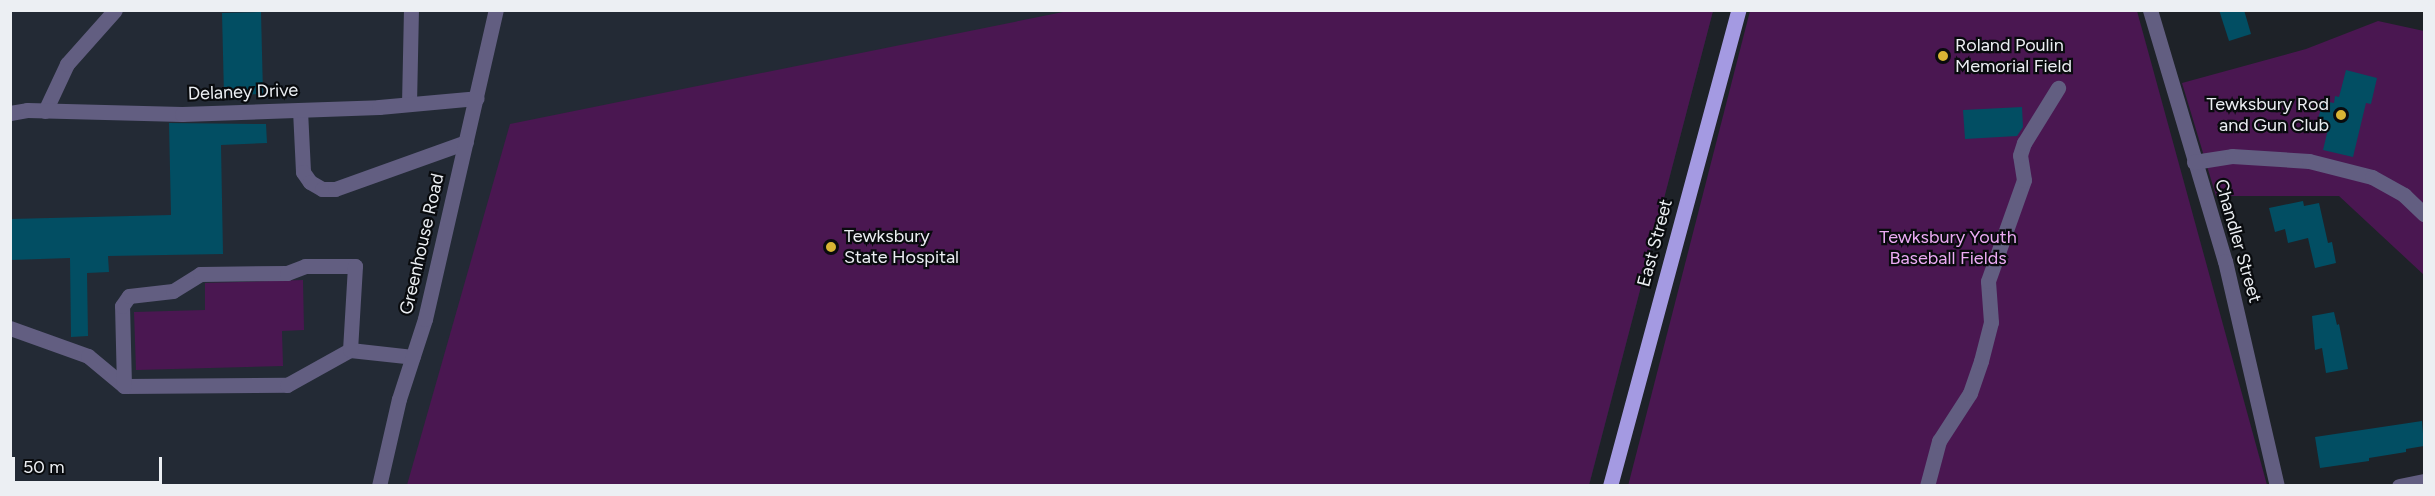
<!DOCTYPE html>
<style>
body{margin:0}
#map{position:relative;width:2435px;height:496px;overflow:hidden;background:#1e2228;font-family:Figtree,sans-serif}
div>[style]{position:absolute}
.built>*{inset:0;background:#232a35}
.green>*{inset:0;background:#4a1751}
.building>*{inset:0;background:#024e63}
.minor>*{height:15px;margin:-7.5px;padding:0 7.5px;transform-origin:7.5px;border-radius:7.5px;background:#625e81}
.major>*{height:15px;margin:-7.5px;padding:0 7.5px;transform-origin:7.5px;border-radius:7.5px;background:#a49ae2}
.dots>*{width:16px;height:16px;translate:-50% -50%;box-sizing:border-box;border:3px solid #090b0e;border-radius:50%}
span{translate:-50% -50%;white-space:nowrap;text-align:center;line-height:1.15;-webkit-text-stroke:4.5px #090b0e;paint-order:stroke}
.poi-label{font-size:18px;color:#eceff3}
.left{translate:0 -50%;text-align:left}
.right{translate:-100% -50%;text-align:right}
.street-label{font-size:18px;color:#eceff3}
.park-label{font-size:18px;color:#ecabf4}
.frame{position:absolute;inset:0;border:12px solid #eceff3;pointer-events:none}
.scale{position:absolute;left:12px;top:457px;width:150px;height:27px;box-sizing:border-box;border:3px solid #eceff3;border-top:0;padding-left:8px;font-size:18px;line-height:21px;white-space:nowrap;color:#eceff3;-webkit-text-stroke:4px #090b0e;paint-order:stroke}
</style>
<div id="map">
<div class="built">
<div style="clip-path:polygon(10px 11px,1713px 11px,1589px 486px,11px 485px)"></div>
</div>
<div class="green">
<div style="clip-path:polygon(1068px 11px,1713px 11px,1589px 485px,407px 485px,510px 124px)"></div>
<div style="clip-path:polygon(1750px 11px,2137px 11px,2267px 485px,1628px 486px)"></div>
<div style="clip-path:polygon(2378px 21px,2424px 31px,2424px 275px,2339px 196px,2216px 196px,2182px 83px,2306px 49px)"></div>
<div style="clip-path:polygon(303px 280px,304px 330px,282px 331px,283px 366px,136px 370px,134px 312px,205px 310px,205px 283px)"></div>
</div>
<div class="building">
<div style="clip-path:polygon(2219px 10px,2244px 10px,2251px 34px,2229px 41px)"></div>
<div style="clip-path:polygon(261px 12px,263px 94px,224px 95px,222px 13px)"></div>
<div style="clip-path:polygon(2346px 70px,2377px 78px,2371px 104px,2366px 103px,2353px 157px,2323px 150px,2328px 129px,2316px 127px,2323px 101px,2334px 103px,2335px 96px,2339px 97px)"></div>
<div style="clip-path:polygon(2022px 107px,2023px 127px,2017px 136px,1965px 139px,1963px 110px)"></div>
<div style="clip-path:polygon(169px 123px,266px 124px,267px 143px,221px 145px,223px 254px,108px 256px,109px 272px,87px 273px,88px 336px,71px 337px,70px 258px,10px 260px,10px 219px,171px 215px)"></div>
<div style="clip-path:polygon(2303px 201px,2304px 206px,2319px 203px,2328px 243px,2332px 242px,2336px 263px,2315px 268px,2308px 238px,2288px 243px,2285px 229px,2275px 232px,2269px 208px)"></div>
<div style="clip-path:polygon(2334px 312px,2337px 325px,2339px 324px,2348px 369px,2326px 373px,2322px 348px,2315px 350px,2312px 316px)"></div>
<div style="clip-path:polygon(2422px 421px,2424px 446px,2406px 449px,2406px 452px,2369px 458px,2369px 461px,2320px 468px,2315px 437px)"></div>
</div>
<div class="minor">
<div style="left:2150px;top:10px;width:262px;rotate:73.4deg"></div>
<div style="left:2225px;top:261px;width:231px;rotate:77deg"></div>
<div style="left:409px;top:104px;width:94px;rotate:-88.8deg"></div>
<div style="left:300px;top:110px;width:62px;rotate:87.2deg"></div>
<div style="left:303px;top:172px;width:12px;rotate:55deg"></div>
<div style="left:310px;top:182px;width:14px;rotate:30deg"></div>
<div style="left:322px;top:189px;width:13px"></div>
<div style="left:335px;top:189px;width:139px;rotate:-19.7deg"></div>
<div style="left:45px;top:111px;width:52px;rotate:-64.9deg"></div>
<div style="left:67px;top:64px;width:72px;rotate:-48.4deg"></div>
<div style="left:10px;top:113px;width:17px;rotate:-10deg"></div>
<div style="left:27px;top:110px;width:155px;rotate:1.5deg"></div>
<div style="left:182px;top:114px;width:197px;rotate:-2deg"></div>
<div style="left:379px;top:107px;width:98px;rotate:-5.2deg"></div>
<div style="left:2194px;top:162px;width:38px;rotate:-9deg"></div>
<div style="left:2232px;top:156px;width:77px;rotate:3.7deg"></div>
<div style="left:2309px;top:161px;width:65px;rotate:14.3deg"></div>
<div style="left:2372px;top:177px;width:37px;rotate:29deg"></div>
<div style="left:2404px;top:195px;width:28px;rotate:44deg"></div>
<div style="left:10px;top:328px;width:83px;rotate:19.7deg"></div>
<div style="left:88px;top:356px;width:47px;rotate:39.8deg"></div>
<div style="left:124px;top:386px;width:163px;rotate:-0.4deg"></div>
<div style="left:287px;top:385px;width:72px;rotate:-29.1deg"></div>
<div style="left:350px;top:350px;width:63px;rotate:6.3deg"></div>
<div style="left:124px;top:386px;width:80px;rotate:-91.4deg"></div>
<div style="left:122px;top:306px;width:12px;rotate:-55deg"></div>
<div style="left:129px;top:296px;width:44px;rotate:-6.5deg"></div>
<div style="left:173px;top:291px;width:32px;rotate:-32deg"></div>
<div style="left:200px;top:274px;width:87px;rotate:-0.7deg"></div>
<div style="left:287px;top:273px;width:19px;rotate:-21deg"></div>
<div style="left:305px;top:266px;width:50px"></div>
<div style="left:355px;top:266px;width:84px;rotate:93.4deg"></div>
<div style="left:379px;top:486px;width:89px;rotate:-77.1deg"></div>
<div style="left:399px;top:399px;width:84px;rotate:-72deg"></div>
<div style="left:425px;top:319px;width:317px;rotate:-77.1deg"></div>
<div style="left:1927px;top:486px;width:47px;rotate:-75.1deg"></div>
<div style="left:1939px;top:441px;width:57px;rotate:-57.1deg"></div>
<div style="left:1970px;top:393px;width:34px;rotate:-71deg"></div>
<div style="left:1981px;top:361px;width:40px;rotate:-75.6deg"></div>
<div style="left:1991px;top:322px;width:41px;rotate:-94.2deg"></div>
<div style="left:1988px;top:281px;width:107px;rotate:-70.4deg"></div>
<div style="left:2024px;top:180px;width:25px;rotate:-99deg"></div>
<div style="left:2020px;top:155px;width:13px;rotate:-72deg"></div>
<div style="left:2024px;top:143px;width:65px;rotate:-58.3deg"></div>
<div style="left:2399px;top:486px;width:25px;rotate:-11deg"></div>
</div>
<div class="major">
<div style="left:1610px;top:486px;width:493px;rotate:-74.9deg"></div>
</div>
<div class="dots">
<div style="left:1943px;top:56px;background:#d8b434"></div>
<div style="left:2341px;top:115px;background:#d8b434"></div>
<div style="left:831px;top:247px;background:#d8b434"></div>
</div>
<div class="poi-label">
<span class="left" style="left:1955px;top:56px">Roland Poulin<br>Memorial Field</span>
<span class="right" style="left:2329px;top:115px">Tewksbury Rod<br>and Gun Club</span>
<span class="left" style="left:844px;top:247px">Tewksbury<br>State Hospital</span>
</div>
<div class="street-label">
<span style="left:243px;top:92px;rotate:-2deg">Delaney Drive</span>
<span style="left:2238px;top:241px;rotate:74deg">Chandler Street</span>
<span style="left:1655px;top:243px;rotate:-75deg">East Street</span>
<span style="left:422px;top:244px;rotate:-77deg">Greenhouse Road</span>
</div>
<div class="park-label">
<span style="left:1948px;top:248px">Tewksbury Youth<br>Baseball Fields</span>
</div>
<div class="frame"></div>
<div class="scale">50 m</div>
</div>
